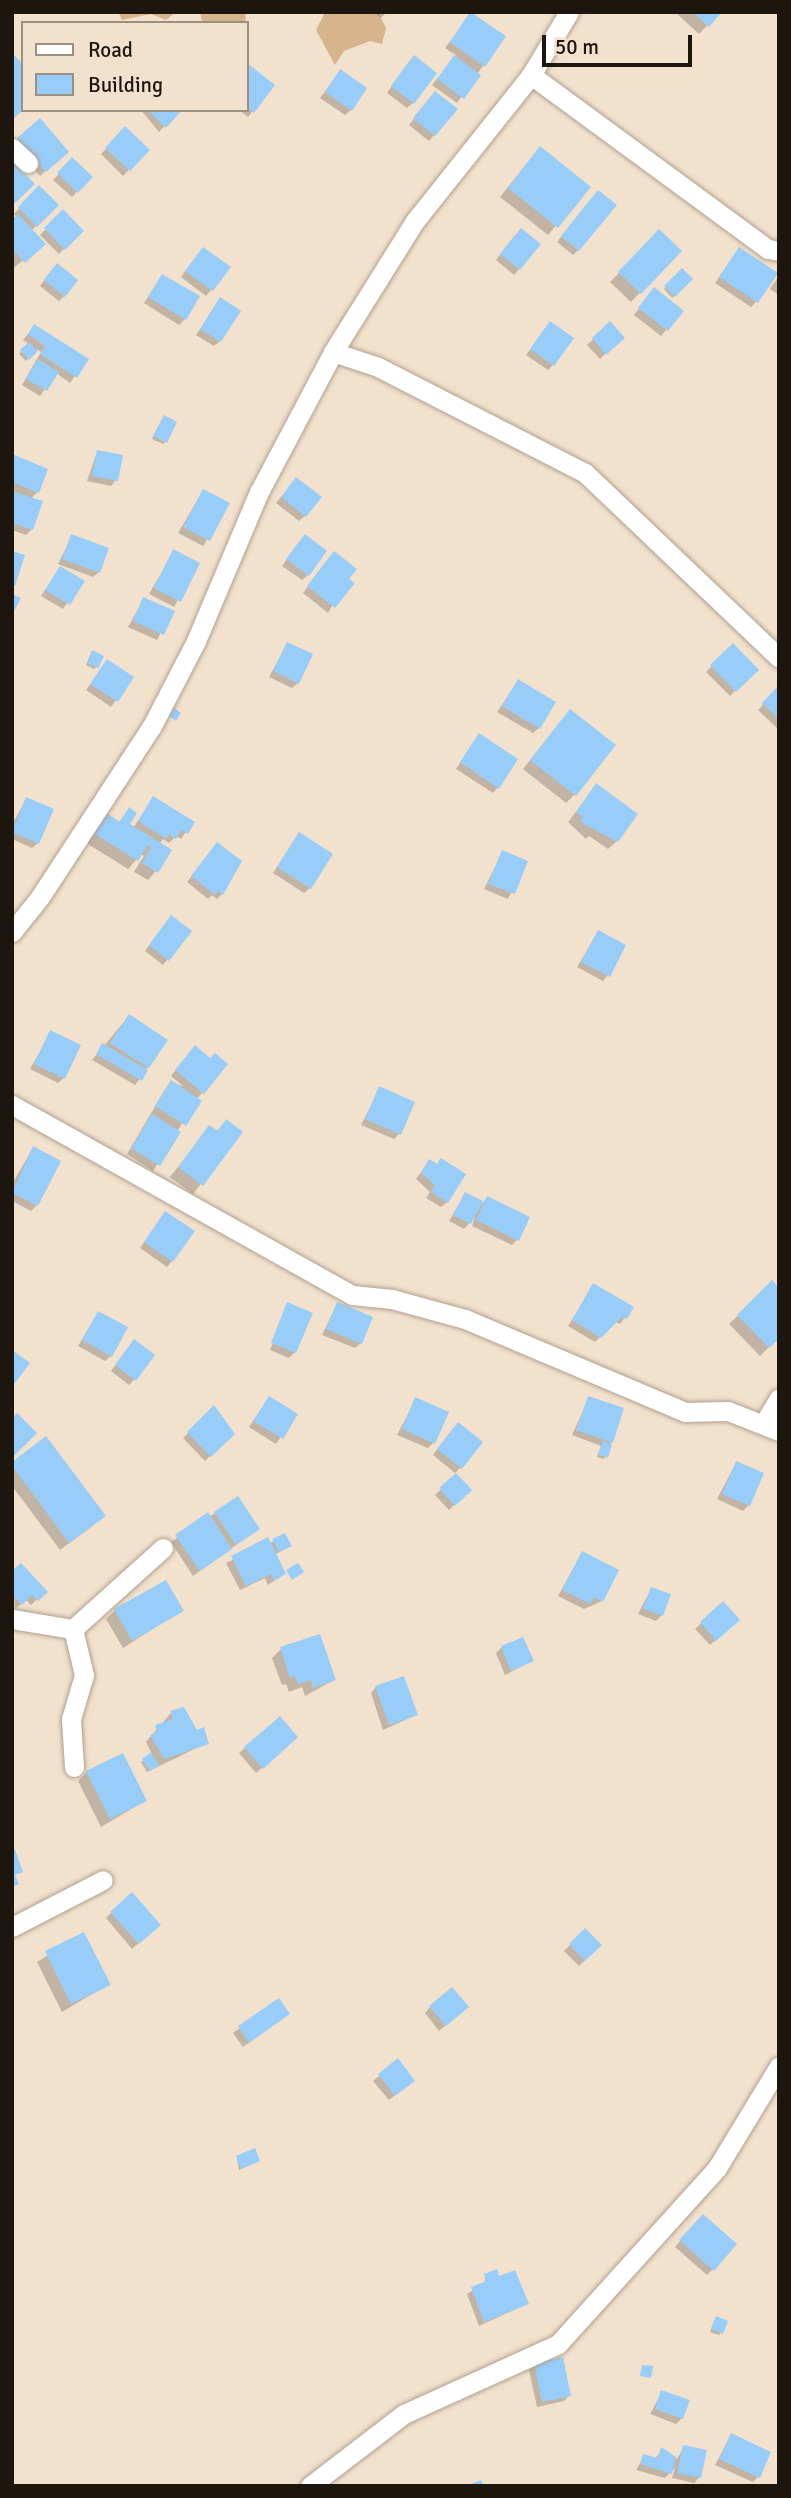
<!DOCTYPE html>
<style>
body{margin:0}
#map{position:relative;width:791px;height:2498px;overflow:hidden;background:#f2e1cd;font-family:Signika,sans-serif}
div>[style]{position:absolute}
.green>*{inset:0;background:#d6b58d}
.shadow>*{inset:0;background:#0003}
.building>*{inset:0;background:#98cdf9}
.roads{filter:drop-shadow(0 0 2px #b0a08d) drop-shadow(0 0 2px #b0a08d)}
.minor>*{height:19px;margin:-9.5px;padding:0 9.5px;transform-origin:9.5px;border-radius:9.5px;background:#fff}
span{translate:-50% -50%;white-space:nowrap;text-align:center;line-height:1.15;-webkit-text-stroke:7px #f2e1cd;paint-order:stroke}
.frame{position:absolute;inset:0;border:14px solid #1c160f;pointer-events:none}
.legend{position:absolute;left:21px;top:21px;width:228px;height:91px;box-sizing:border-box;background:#f2e1cd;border:2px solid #9c9081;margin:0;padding:9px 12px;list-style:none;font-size:21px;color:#1c160f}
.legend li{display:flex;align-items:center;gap:14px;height:35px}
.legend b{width:35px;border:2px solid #9c9081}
.scale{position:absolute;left:542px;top:35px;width:150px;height:32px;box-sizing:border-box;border:4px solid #1c160f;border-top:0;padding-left:9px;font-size:21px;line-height:24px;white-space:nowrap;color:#1c160f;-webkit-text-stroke:5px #f2e1cd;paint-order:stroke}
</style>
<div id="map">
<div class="green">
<div style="clip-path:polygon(118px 12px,176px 12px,166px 20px,151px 14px,122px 20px)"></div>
<div style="clip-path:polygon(200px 12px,245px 12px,246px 23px,202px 23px)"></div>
<div style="clip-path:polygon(325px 12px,378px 12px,386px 28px,382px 44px,370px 41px,344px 51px,335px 65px,316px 30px)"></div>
</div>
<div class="shadow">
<div style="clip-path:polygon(374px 12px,387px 12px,381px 18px)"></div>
<div style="clip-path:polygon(675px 12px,720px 12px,699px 34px)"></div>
<div style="clip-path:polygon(472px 13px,504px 36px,457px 103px,432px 85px,456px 55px,445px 48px)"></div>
<div style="clip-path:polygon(408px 63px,413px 103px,407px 108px,387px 93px)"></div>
<div style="clip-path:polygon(247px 65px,273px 85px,248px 117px,239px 110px,247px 110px)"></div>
<div style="clip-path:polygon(340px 71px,351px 110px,345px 115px,320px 98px)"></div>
<div style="clip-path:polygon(430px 98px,434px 135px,429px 141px,409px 125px)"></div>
<div style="clip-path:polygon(141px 110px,180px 110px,159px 132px)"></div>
<div style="clip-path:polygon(40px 120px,61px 157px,40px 176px,12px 145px)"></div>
<div style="clip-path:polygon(125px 129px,148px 150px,123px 176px,101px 154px)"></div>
<div style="clip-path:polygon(532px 157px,588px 187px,548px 235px,500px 197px)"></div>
<div style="clip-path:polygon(72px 160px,90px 177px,72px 197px,53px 180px)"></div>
<div style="clip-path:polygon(39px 188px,56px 205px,31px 231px,44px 244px,12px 269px,12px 222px,17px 218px,14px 214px)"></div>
<div style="clip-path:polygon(593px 197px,578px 250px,573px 255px,557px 242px)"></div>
<div style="clip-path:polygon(63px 212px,82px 231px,59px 254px,40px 235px)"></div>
<div style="clip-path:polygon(659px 232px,679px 251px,631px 302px,610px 282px)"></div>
<div style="clip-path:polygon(515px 235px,539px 245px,514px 275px,496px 260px)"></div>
<div style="clip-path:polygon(739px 249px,756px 302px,751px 307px,715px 283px)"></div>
<div style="clip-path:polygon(198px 254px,229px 268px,206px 296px,181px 277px)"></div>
<div style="clip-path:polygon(51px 271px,64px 296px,59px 301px,40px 286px)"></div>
<div style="clip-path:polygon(682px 271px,691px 279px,672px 298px,664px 289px)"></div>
<div style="clip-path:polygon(162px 276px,185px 319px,179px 325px,144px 303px)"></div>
<div style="clip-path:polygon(779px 276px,779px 295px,770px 289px)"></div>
<div style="clip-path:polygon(649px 295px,681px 311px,661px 336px,634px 315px)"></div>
<div style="clip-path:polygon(220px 300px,220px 341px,214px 346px,196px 335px)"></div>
<div style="clip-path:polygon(550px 323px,553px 365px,548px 370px,526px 355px)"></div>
<div style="clip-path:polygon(610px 324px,622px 338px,600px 359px,587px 345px)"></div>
<div style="clip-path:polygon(34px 327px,86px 360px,70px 383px,56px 373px,40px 396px,22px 385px,41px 352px,37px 349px,26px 361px,19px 354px,29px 344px,23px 340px)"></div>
<div style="clip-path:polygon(162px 419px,165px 442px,163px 444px,152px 439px)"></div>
<div style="clip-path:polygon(97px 452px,116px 480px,111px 486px,87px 481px)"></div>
<div style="clip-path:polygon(12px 456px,38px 492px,30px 499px,32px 529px,26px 535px,12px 530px)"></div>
<div style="clip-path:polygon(291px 485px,305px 516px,299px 521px,276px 503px)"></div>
<div style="clip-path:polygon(203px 491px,228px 504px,203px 546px,178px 533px)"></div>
<div style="clip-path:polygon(72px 536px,99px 572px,93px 577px,58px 564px)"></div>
<div style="clip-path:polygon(299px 542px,308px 575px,302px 580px,282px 566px)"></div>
<div style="clip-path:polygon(174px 551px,198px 563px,174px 607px,149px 594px)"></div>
<div style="clip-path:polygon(328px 559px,347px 579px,328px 613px,303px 593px)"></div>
<div style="clip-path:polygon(60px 568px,82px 581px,63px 609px,41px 596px)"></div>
<div style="clip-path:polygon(144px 599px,172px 612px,157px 640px,128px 627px)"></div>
<div style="clip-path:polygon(287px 644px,298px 683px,292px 688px,269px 677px)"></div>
<div style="clip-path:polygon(733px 645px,756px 670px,730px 696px,706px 672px)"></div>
<div style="clip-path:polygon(90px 655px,96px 667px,94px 669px,86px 665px)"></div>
<div style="clip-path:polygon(107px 661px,132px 678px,111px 707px,86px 690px)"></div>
<div style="clip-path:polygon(518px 681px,539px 728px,533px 733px,497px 712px)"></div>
<div style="clip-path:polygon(779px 687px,779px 730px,758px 710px)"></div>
<div style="clip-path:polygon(562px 720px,574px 795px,566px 803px,523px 769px)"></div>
<div style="clip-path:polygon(479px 735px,498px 787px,493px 793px,456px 769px)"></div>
<div style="clip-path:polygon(596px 786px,617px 841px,608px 849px,589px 836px,586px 839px,568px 822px)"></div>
<div style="clip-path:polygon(154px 798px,193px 822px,181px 839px,176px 836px,169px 843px,163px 839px,159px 844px,156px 871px,148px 880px,134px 872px,144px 856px,141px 854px,128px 869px,83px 841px,95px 822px,118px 823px,129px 810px,128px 825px,133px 828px)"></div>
<div style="clip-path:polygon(26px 799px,38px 843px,32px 848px,12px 839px,12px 825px)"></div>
<div style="clip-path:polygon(299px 834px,310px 888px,304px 893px,273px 873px)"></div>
<div style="clip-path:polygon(212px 850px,222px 894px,217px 899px,212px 895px,208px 899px,187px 882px)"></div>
<div style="clip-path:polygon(502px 853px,526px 862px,508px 899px,484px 889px)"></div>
<div style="clip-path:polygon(166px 923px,168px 959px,163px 965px,145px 951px)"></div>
<div style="clip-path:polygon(598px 932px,608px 975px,603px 981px,577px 967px)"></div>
<div style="clip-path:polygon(129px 1016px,148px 1067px,135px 1085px,92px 1060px)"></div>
<div style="clip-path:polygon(51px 1032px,64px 1078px,58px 1083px,30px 1069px)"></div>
<div style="clip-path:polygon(190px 1053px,226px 1064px,197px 1099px,153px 1171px,127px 1154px,166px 1088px,172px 1082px,184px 1087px,171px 1076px)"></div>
<div style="clip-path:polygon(380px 1088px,399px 1134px,394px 1139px,361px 1125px)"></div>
<div style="clip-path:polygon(226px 1122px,240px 1132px,193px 1194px,170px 1177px,210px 1127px,216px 1132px)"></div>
<div style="clip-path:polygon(33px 1148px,37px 1205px,31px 1211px,12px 1201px,12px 1184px)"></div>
<div style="clip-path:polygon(429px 1161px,447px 1202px,441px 1207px,426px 1198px,430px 1192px,416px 1179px)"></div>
<div style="clip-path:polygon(465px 1194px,478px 1208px,487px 1198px,517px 1240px,512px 1245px,472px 1226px,475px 1217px,464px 1229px,449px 1221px)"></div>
<div style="clip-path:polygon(165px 1213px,172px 1261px,167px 1267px,140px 1248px)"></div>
<div style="clip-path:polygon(772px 1283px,779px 1337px,760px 1356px,729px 1324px)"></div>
<div style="clip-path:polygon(594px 1286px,632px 1308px,620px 1324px,616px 1322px,595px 1342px,568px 1326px)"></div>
<div style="clip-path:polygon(288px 1304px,295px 1352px,289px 1358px,270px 1350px)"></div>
<div style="clip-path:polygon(337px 1304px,361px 1343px,355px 1348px,322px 1335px)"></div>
<div style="clip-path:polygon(98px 1313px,111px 1356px,105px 1361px,78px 1346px)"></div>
<div style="clip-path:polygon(129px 1347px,135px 1379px,129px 1385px,111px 1371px)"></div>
<div style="clip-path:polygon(269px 1398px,296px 1414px,276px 1444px,249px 1427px)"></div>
<div style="clip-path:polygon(589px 1398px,611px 1442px,604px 1459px,597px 1457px,601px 1446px,572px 1435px)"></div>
<div style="clip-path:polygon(416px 1399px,433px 1443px,428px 1448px,397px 1435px)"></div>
<div style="clip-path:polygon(214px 1408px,232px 1434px,205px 1461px,183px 1438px)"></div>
<div style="clip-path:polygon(452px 1430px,461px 1467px,455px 1473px,433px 1455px)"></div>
<div style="clip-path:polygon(736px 1463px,749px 1505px,743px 1511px,717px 1499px)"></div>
<div style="clip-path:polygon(12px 1464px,95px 1524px,60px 1550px,12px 1486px)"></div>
<div style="clip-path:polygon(456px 1475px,470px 1490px,449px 1510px,435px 1495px)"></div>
<div style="clip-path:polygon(238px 1498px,258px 1529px,193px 1576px,171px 1542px)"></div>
<div style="clip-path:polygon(274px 1541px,287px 1548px,274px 1555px,284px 1574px,268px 1585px,265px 1578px,240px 1590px,226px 1563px)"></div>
<div style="clip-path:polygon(582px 1553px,602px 1601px,584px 1609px,558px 1596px)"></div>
<div style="clip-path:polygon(12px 1574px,45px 1592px,31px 1605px,26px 1600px,15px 1609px)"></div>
<div style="clip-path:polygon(651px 1589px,662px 1615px,656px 1621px,638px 1614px)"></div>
<div style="clip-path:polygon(723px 1604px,732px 1626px,710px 1645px,695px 1629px)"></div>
<div style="clip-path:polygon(115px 1610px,181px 1611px,123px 1648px,106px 1619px)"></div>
<div style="clip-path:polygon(502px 1647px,532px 1661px,505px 1675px,496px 1653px)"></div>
<div style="clip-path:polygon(281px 1649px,334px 1680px,305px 1696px,302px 1687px,289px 1692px,286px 1684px,282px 1685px,272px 1658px)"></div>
<div style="clip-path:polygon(376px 1687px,416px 1715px,383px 1730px,371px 1693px)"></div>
<div style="clip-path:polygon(171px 1713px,207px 1743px,147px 1772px,141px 1762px,152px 1754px,146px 1742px)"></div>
<div style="clip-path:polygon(290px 1743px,256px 1773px,239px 1753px,245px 1748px)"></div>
<div style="clip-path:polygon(87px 1772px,145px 1801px,101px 1827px,78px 1781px)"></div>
<div style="clip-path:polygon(111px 1913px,153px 1930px,132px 1949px,106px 1918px)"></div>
<div style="clip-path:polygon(585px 1930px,600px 1945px,579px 1966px,564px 1951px)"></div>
<div style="clip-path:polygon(83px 1934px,109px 1984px,62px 2012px,37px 1962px)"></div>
<div style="clip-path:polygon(278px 2001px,288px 2014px,243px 2047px,233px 2033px)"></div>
<div style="clip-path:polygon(430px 2007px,461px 2012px,439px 2031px,425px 2013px)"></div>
<div style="clip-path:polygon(398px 2061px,407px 2086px,389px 2100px,373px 2081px)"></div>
<div style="clip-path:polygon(237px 2157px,258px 2161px,239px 2170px)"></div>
<div style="clip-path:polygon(698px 2221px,713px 2269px,707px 2275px,675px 2247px)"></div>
<div style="clip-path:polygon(485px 2276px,498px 2278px,527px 2304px,479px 2326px,467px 2294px,485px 2283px)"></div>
<div style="clip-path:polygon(714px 2321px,721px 2333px,719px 2335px,710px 2332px)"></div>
<div style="clip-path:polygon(535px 2365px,569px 2395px,564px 2401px,537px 2407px,529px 2370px)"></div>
<div style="clip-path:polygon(662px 2392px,682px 2418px,676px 2424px,650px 2414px)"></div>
<div style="clip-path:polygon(731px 2435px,758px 2477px,753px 2482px,715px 2465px)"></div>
<div style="clip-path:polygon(684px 2447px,699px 2478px,694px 2483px,672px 2478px,675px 2468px,665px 2478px,636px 2470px,644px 2456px,655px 2459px,662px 2450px,677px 2459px)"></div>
</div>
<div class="building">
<div style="clip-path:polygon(470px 12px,506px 36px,485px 67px,450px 42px)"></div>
<div style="clip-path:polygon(693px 12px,722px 12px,709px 27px)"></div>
<div style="clip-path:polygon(12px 53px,23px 64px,23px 110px,12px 120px)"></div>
<div style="clip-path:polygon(414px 55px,437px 73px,414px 104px,391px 86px)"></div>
<div style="clip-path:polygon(454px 55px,481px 75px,464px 99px,437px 79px)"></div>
<div style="clip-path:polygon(247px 63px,275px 85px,254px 113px,247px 107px)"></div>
<div style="clip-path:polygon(340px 69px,367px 88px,352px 111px,325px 92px)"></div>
<div style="clip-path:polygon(435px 91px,458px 109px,435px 136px,413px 118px)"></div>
<div style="clip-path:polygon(148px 110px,182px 110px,166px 128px)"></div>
<div style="clip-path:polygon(40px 118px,69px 152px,46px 172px,17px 138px)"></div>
<div style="clip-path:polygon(125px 126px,150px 150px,130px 171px,105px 148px)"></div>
<div style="clip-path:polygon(540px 146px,591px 187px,558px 228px,508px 188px)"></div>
<div style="clip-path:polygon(72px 157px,93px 177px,78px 193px,57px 173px)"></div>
<div style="clip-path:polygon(12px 161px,35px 184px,14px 204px,12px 202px)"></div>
<div style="clip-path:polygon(39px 185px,59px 205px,37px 227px,18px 207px)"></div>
<div style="clip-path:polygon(598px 190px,617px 205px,579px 251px,561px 236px)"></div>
<div style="clip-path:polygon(63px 209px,84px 231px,65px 250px,44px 228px)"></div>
<div style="clip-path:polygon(18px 214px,46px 244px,25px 263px,12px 249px,12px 220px)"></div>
<div style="clip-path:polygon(521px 228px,541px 244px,520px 270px,500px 254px)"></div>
<div style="clip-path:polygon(659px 229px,682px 251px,641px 294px,618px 272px)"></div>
<div style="clip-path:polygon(203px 247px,231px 267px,213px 291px,185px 271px)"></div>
<div style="clip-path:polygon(739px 247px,778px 273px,758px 303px,719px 277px)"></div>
<div style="clip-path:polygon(57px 263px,78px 280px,65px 297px,44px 280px)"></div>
<div style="clip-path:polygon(682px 268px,693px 279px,675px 297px,664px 286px)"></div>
<div style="clip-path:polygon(162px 274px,200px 296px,186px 320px,148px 297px)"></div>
<div style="clip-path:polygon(654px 287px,684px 311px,668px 331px,638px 308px)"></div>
<div style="clip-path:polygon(220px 297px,241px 311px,221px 342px,200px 329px)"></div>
<div style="clip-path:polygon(550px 321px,574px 338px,554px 366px,530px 349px)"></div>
<div style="clip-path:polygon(610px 321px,625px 338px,606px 355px,592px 338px)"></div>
<div style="clip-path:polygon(34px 324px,89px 359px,77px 378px,40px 354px,45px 346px,28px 334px)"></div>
<div style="clip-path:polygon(29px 342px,38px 351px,29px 360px,20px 350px)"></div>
<div style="clip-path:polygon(38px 359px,59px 372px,47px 391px,26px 379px)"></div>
<div style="clip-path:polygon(164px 415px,177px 422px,167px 443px,153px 436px)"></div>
<div style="clip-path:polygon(97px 450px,123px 455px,118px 481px,92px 476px)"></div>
<div style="clip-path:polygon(12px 454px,48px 469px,39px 493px,12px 482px)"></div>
<div style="clip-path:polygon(296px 477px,322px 497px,306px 517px,281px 497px)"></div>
<div style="clip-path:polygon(203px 489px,230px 503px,210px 541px,183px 527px)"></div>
<div style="clip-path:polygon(12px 491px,43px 501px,33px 530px,12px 523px)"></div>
<div style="clip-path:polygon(71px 534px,109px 548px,100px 573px,62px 559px)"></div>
<div style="clip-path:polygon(305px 534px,327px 551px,309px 576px,286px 559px)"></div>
<div style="clip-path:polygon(173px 549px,200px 563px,181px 602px,154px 588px)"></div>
<div style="clip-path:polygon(12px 551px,25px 555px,15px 586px,12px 585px)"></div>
<div style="clip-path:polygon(334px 551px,357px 569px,349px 579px,355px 583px,335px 608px,307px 586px)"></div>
<div style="clip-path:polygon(60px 566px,85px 581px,70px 605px,45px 590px)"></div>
<div style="clip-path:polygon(12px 594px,21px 598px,12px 615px)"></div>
<div style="clip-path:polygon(143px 597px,175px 611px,164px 635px,133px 621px)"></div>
<div style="clip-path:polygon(287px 642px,313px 654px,299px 684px,273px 671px)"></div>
<div style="clip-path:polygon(733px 643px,759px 670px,736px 692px,710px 665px)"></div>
<div style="clip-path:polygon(92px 650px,104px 656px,98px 668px,87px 663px)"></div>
<div style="clip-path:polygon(107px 659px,134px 677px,118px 702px,90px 684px)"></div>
<div style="clip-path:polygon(518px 679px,556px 702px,540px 729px,502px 706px)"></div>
<div style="clip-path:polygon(779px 685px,779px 719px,762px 703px)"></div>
<div style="clip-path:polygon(172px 706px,181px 713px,176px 721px,166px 714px)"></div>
<div style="clip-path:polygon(570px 709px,616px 745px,576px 796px,530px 760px)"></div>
<div style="clip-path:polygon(479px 733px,518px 759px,499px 789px,460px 762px)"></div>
<div style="clip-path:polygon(596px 783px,638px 814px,618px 842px,580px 822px,583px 817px,576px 812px)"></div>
<div style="clip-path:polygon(153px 796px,195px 822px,188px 834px,181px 830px,176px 839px,169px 834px,166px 839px,138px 821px)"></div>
<div style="clip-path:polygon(26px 797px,54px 809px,39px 844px,12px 832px)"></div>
<div style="clip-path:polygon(129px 807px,137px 813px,130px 824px,172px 850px,158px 873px,142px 863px,151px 847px,148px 845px,138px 861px,90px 831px,103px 811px,120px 822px)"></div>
<div style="clip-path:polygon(299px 832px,333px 854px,311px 889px,277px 867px)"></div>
<div style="clip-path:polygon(217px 842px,242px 861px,223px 895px,218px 891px,215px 895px,191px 876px)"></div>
<div style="clip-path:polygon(502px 850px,528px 861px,515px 894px,488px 884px)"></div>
<div style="clip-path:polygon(171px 915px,192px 931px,169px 961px,149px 945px)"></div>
<div style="clip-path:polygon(598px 930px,626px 945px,610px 977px,581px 962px)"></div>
<div style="clip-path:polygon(129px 1014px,168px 1040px,149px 1068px,110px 1043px)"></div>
<div style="clip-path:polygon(50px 1030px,81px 1045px,65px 1079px,34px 1064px)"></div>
<div style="clip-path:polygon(102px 1043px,148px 1070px,142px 1081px,96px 1054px)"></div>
<div style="clip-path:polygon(195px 1045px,210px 1058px,215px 1053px,228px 1064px,204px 1094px,175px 1070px)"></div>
<div style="clip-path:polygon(171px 1080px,202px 1101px,186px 1126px,155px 1106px)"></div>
<div style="clip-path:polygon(379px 1086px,415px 1102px,401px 1135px,365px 1119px)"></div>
<div style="clip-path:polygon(152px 1114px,181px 1132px,160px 1166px,131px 1148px)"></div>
<div style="clip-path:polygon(226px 1119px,243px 1132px,203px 1186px,178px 1167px,209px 1125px,218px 1131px)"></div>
<div style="clip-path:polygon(33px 1146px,61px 1161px,38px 1206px,12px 1193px)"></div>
<div style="clip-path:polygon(441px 1158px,466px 1174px,448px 1203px,431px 1192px,435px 1185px,421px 1173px,429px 1159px,437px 1164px)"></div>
<div style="clip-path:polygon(465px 1192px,483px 1201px,471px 1224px,453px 1215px)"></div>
<div style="clip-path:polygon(487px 1196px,530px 1217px,519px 1241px,476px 1220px)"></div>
<div style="clip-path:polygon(165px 1211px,195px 1231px,173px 1262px,144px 1242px)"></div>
<div style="clip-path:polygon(772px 1280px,779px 1288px,779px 1339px,769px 1348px,737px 1315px)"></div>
<div style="clip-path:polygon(593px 1283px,634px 1307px,627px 1319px,622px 1317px,601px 1338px,572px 1320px)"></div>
<div style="clip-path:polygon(287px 1302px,313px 1313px,296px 1353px,271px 1343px)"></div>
<div style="clip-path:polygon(337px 1302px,373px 1317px,362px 1344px,326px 1329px)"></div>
<div style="clip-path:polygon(98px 1311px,128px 1327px,112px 1357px,82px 1340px)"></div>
<div style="clip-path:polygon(134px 1339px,155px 1355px,136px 1381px,115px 1365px)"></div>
<div style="clip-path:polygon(12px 1350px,30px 1363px,12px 1387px)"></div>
<div style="clip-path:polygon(269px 1396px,298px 1414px,283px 1439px,253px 1421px)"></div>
<div style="clip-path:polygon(588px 1396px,624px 1408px,613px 1443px,576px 1430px)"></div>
<div style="clip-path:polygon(415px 1397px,449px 1412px,435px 1444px,402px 1429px)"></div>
<div style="clip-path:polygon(214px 1405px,235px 1434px,211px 1457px,187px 1432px)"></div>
<div style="clip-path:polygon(17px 1413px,37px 1433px,12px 1458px,12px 1419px)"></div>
<div style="clip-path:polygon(458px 1422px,483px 1442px,462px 1469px,437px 1449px)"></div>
<div style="clip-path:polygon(46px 1436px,106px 1516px,69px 1543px,12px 1466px,12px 1462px)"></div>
<div style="clip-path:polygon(603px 1441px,612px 1444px,608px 1458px,598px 1454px)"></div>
<div style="clip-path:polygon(736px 1461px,764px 1473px,750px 1506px,722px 1494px)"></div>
<div style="clip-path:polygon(456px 1473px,472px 1490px,455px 1506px,439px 1488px)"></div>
<div style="clip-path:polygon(238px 1496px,260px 1529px,236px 1545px,214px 1512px)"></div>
<div style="clip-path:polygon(208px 1512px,232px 1549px,200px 1571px,175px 1535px)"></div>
<div style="clip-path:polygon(285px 1533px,292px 1546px,279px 1552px,272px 1539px)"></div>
<div style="clip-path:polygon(268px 1537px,286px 1574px,274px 1581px,271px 1574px,246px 1586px,231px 1556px)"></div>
<div style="clip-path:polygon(582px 1551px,619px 1570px,603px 1602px,594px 1597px,591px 1604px,562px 1590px)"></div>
<div style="clip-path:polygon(21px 1563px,48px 1592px,38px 1601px,32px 1595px,22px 1605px,12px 1595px,12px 1571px)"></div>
<div style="clip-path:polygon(298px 1563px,304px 1572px,292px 1580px,286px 1570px)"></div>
<div style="clip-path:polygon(166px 1580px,184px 1611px,132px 1641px,114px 1609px)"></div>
<div style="clip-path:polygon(651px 1587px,671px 1594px,663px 1616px,643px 1609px)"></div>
<div style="clip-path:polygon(723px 1601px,740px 1620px,716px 1641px,700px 1622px)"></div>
<div style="clip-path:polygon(320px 1634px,336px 1680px,313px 1688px,311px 1680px,298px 1684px,295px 1676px,290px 1678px,280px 1647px)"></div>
<div style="clip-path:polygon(523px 1637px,534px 1661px,511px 1671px,501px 1646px)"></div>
<div style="clip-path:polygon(404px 1676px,418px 1715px,389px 1725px,375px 1686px)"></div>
<div style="clip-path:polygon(184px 1707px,197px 1730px,204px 1727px,209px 1744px,164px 1759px,150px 1735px,157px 1732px,155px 1725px,173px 1719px,170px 1711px)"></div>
<div style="clip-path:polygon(280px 1716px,298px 1737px,263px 1769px,244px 1747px)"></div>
<div style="clip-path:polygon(151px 1752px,159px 1765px,150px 1771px,142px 1759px)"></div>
<div style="clip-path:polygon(123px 1753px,147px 1801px,110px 1819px,86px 1771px)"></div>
<div style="clip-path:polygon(13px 1844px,23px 1872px,15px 1875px,19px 1884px,12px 1887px)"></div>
<div style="clip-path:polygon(132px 1892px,161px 1925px,139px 1944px,110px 1912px)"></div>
<div style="clip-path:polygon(585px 1928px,602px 1945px,585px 1961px,569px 1944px)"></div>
<div style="clip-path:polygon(84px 1932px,111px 1985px,71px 2004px,45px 1951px)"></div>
<div style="clip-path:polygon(452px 1987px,469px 2007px,446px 2026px,429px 2006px)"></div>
<div style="clip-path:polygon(279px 1998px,290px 2014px,249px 2043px,238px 2026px)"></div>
<div style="clip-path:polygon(398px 2058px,415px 2081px,395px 2096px,378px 2074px)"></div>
<div style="clip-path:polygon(255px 2148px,260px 2161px,241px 2169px,236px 2156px)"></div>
<div style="clip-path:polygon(703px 2214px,737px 2244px,714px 2271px,679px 2240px)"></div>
<div style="clip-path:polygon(497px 2269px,499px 2276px,515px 2270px,529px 2304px,484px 2322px,471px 2287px,486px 2281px,484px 2274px)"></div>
<div style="clip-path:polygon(716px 2316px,728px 2321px,723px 2334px,711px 2329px)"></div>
<div style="clip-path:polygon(563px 2357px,571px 2396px,542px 2402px,534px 2363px)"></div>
<div style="clip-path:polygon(642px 2365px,653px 2366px,651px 2378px,640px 2376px)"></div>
<div style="clip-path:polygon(661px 2390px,690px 2400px,683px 2419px,655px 2409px)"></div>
<div style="clip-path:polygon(731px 2433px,771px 2452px,760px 2478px,719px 2459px)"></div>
<div style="clip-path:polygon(683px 2445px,707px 2450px,701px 2478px,677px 2473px)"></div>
<div style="clip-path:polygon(661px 2447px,676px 2457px,672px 2474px,640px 2464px,643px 2454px,658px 2458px)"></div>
<div style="clip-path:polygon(481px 2480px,484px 2486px,466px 2486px)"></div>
</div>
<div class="roads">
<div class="minor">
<div style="left:531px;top:75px;width:294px;rotate:36.3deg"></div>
<div style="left:768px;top:249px;width:11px;rotate:10deg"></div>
<div style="left:12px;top:148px;width:22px;rotate:43deg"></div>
<div style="left:333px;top:352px;width:47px;rotate:18.4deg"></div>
<div style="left:378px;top:367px;width:233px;rotate:27.1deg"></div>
<div style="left:585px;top:473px;width:268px;rotate:43.6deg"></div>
<div style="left:12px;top:932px;width:45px;rotate:-51.3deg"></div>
<div style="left:40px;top:897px;width:204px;rotate:-56.8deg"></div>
<div style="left:152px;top:726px;width:96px;rotate:-62.6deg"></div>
<div style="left:196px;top:641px;width:162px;rotate:-67.1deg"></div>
<div style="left:259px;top:492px;width:158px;rotate:-62.1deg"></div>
<div style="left:333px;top:352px;width:155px;rotate:-58deg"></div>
<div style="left:415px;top:221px;width:186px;rotate:-51.5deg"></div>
<div style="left:531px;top:75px;width:74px;rotate:-58.9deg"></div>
<div style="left:12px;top:1105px;width:389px;rotate:29.2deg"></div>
<div style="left:352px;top:1295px;width:40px;rotate:5.7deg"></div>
<div style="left:392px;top:1299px;width:76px;rotate:15.3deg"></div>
<div style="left:465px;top:1319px;width:239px;rotate:22.9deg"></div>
<div style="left:685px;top:1412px;width:43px;rotate:-1.3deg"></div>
<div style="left:728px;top:1411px;width:55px;rotate:21.4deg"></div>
<div style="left:764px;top:1423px;width:29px;rotate:-59deg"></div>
<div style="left:12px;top:1619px;width:62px;rotate:9.3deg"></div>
<div style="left:74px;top:1767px;width:48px;rotate:-93.6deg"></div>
<div style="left:71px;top:1719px;width:46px;rotate:-73.5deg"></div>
<div style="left:84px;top:1675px;width:47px;rotate:-103.4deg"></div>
<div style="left:73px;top:1629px;width:121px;rotate:-42deg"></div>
<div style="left:12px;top:1927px;width:102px;rotate:-27.3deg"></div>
<div style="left:310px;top:2486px;width:118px;rotate:-37.5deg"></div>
<div style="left:404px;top:2414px;width:169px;rotate:-24.4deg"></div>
<div style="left:558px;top:2344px;width:237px;rotate:-47.9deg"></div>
<div style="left:717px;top:2168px;width:119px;rotate:-58.7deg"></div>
</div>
</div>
<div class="frame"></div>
<ul class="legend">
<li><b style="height:9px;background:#fff"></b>Road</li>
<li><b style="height:19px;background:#98cdf9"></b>Building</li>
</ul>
<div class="scale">50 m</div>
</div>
